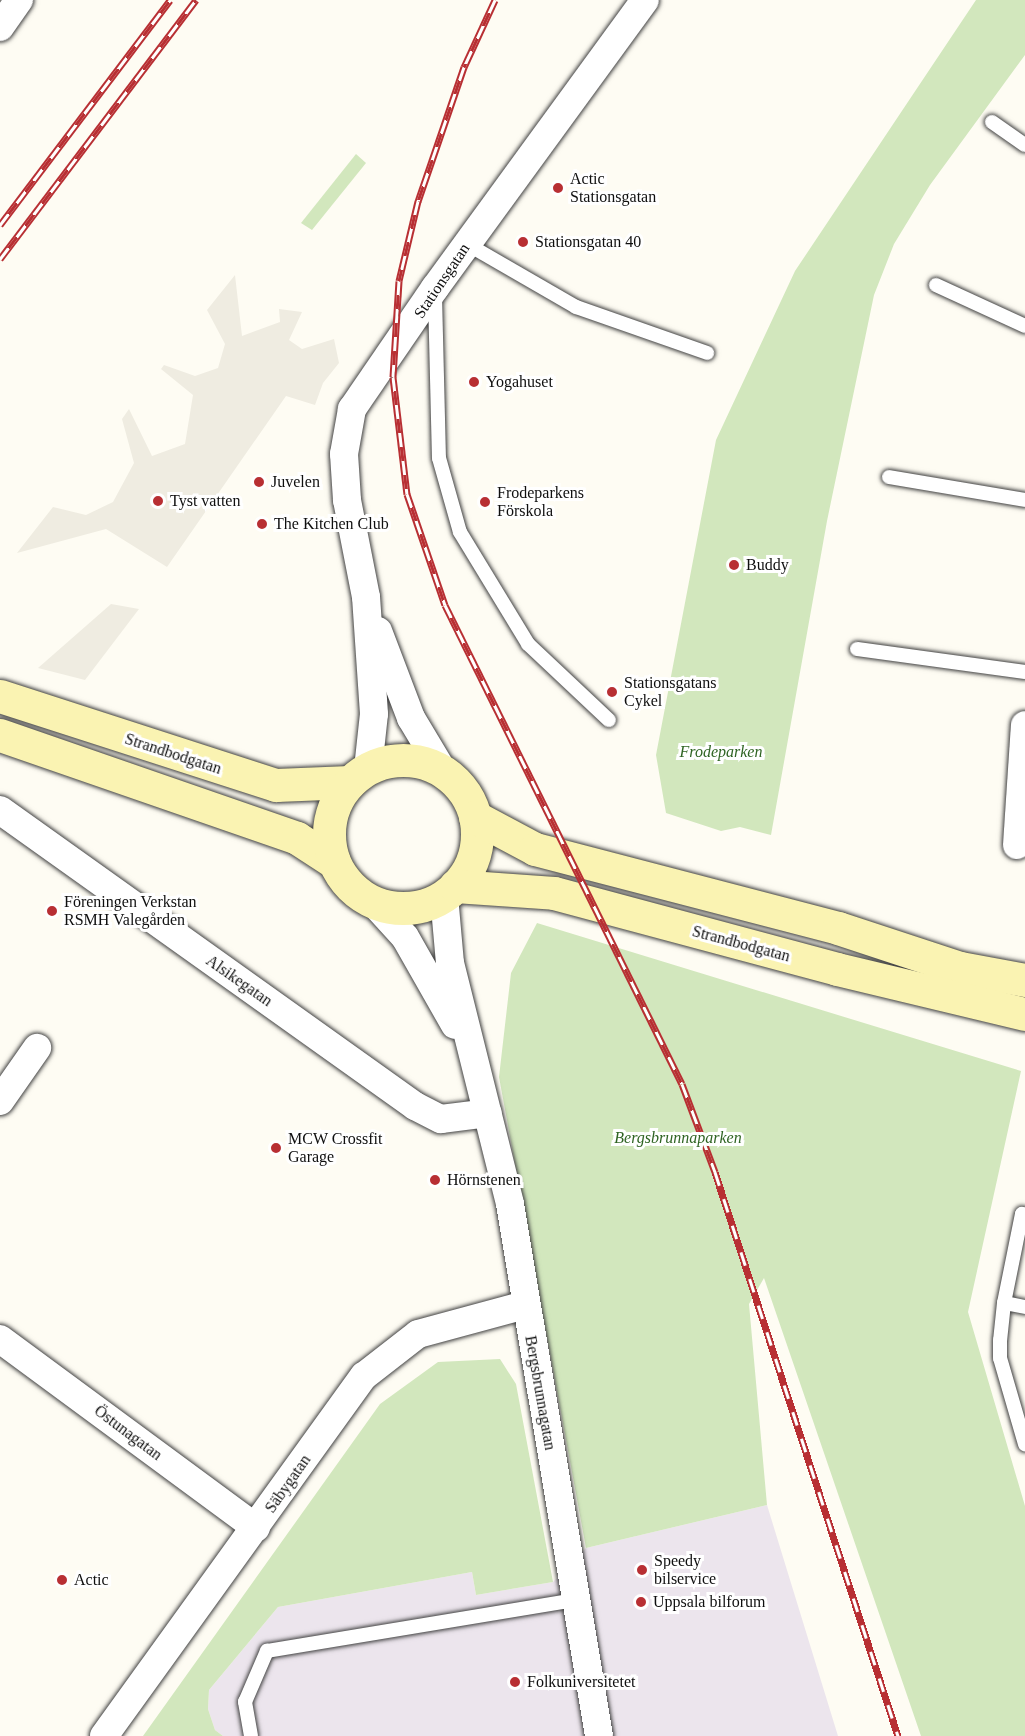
<!DOCTYPE html>
<meta charset="utf-8">
<style>
body{margin:0}
#map{position:relative;width:1025px;height:1736px;overflow:hidden;background:#fefcf3;font-family:Georgia,serif}
div>[style]{position:absolute}
.industrial>*{inset:0;background:#ece5ed}
.green>*{inset:0;background:#d2e7bd}
.plaza>*{inset:0;background:#efece1}
.roads{filter:drop-shadow(0 0 2px #424242) drop-shadow(0 0 2px #424242)}
.service>*{height:14px;margin:-7px;padding:0 7px;transform-origin:7px;border-radius:7px;background:#fff}
.minor>*{height:28px;margin:-14px;padding:0 14px;transform-origin:14px;border-radius:14px;background:#fff}
.secondary>*{height:33px;margin:-16.5px;padding:0 16.5px;transform-origin:16.5px;border-radius:16.5px;background:#faf3b2}
.secondary>.ring{margin:-16.5px;padding:0;box-sizing:content-box;background:none;border:33px solid #faf3b2;border-radius:50%}
.rail>*{height:7px;margin-top:-3.5px;transform-origin:0;background:repeating-linear-gradient(90deg,#fff 0 14px,#b82f33 0 28px);box-sizing:border-box;border-block:2px solid #b82f33}
.dots>*{width:16px;height:16px;translate:-50% -50%;box-sizing:border-box;border:3px solid #fff;border-radius:50%}
span{translate:-50% -50%;white-space:nowrap;text-align:center;line-height:1.15;-webkit-text-stroke:6px #fff;paint-order:stroke}
.poi-label{font-size:16px;color:#0f0f0f}
.left{translate:0 -50%;text-align:left}
.street-label{font-size:16px;color:#0f0f0f}
.park-label{font-size:16px;color:#2f6423;font-style:italic}
</style>
<div id="map">
<div class="industrial">
<div style="clip-path:polygon(767px 1505px,838px 1736px,223px 1736px,215px 1730px,208px 1709px,209px 1690px,278px 1607px,472px 1572px,476px 1595px,553px 1582px,586px 1548px)"></div>
</div>
<div class="green">
<div style="clip-path:polygon(976px 0,1025px 0,1025px 55px,930px 185px,894px 244px,874px 295px,827px 521px,771px 835px,740px 827px,721px 831px,666px 813px,656px 755px,716px 440px,795px 271px)"></div>
<div style="clip-path:polygon(356px 154px,366px 163px,312px 230px,301px 223px)"></div>
<div style="clip-path:polygon(537px 923px,1021px 1071px,968px 1312px,1025px 1506px,1025px 1736px,921px 1736px,764px 1278px,749px 1304px,767px 1505px,586px 1548px,499px 1077px,511px 973px)"></div>
<div style="clip-path:polygon(500px 1359px,516px 1384px,553px 1582px,476px 1595px,472px 1572px,278px 1607px,209px 1690px,208px 1709px,215px 1730px,223px 1736px,143px 1736px,380px 1404px,438px 1362px)"></div>
</div>
<div class="plaza">
<div style="clip-path:polygon(235px 275px,242px 336px,280px 322px,279px 309px,302px 312px,289px 340px,302px 349px,334px 339px,339px 363px,323px 383px,315px 405px,286px 396px,167px 567px,106px 529px,17px 553px,53px 507px,86px 515px,113px 502px,134px 463px,122px 419px,129px 409px,152px 456px,185px 444px,193px 395px,161px 369px,164px 365px,195px 376px,218px 368px,225px 344px,207px 310px)"></div>
<div style="clip-path:polygon(111px 604px,139px 609px,85px 680px,38px 668px)"></div>
</div>
<div class="roads">
<div class="service">
<div style="left:992px;top:122px;width:40px;rotate:34.9deg"></div>
<div style="left:467px;top:244px;width:126px;rotate:30deg"></div>
<div style="left:576px;top:307px;width:139px;rotate:19.3deg"></div>
<div style="left:936px;top:285px;width:98px;rotate:24.7deg"></div>
<div style="left:435px;top:296px;width:162px;rotate:88.6deg"></div>
<div style="left:439px;top:458px;width:77px;rotate:74.2deg"></div>
<div style="left:460px;top:532px;width:131px;rotate:58.7deg"></div>
<div style="left:528px;top:644px;width:111px;rotate:43.2deg"></div>
<div style="left:889px;top:477px;width:138px;rotate:9.6deg"></div>
<div style="left:857px;top:649px;width:170px;rotate:7.8deg"></div>
<div style="left:1004px;top:1303px;width:91px;rotate:-78.6deg"></div>
<div style="left:1022px;top:1214px;width:3px;rotate:18deg"></div>
<div style="left:1025px;top:1307px;width:21px;rotate:-169deg"></div>
<div style="left:1004px;top:1303px;width:37px;rotate:96deg"></div>
<div style="left:1000px;top:1340px;width:18px;rotate:90deg"></div>
<div style="left:1000px;top:1358px;width:90px;rotate:73.8deg"></div>
<div style="left:251px;top:1736px;width:35px;rotate:-100deg"></div>
<div style="left:245px;top:1702px;width:56px;rotate:-66.7deg"></div>
<div style="left:267px;top:1651px;width:312px;rotate:-9.4deg"></div>
</div>
<div class="minor">
<div style="left:0;top:27px;width:33px;rotate:-55deg"></div>
<div style="left:378px;top:631px;width:93px;rotate:69.2deg"></div>
<div style="left:411px;top:718px;width:64px;rotate:59deg"></div>
<div style="left:368px;top:769px;width:55px;rotate:-83.8deg"></div>
<div style="left:374px;top:714px;width:117px;rotate:-93.9deg"></div>
<div style="left:366px;top:597px;width:99px;rotate:-101.1deg"></div>
<div style="left:347px;top:500px;width:46px;rotate:-93.7deg"></div>
<div style="left:344px;top:454px;width:46px;rotate:-79.9deg"></div>
<div style="left:352px;top:409px;width:147px;rotate:-55.6deg"></div>
<div style="left:435px;top:288px;width:356px;rotate:-53.9deg"></div>
<div style="left:0;top:810px;width:510px;rotate:35.5deg"></div>
<div style="left:415px;top:1106px;width:29px;rotate:27deg"></div>
<div style="left:441px;top:1119px;width:47px;rotate:-7.3deg"></div>
<div style="left:1017px;top:845px;width:120px;rotate:-86.2deg"></div>
<div style="left:444px;top:896px;width:67px;rotate:84.9deg"></div>
<div style="left:450px;top:963px;width:248px;rotate:76deg"></div>
<div style="left:510px;top:1204px;width:539px;rotate:80.5deg"></div>
<div style="left:373px;top:902px;width:47px;rotate:47.6deg"></div>
<div style="left:405px;top:937px;width:101px;rotate:60.4deg"></div>
<div style="left:0;top:1101px;width:65px;rotate:-55.1deg"></div>
<div style="left:0;top:1339px;width:318px;rotate:36.4deg"></div>
<div style="left:104px;top:1736px;width:444px;rotate:-54.2deg"></div>
<div style="left:364px;top:1376px;width:68px;rotate:-37.9deg"></div>
<div style="left:418px;top:1334px;width:111px;rotate:-15.2deg"></div>
</div>
<div class="secondary">
<div style="left:0;top:696px;width:290px;rotate:17.9deg"></div>
<div style="left:276px;top:785px;width:74px;rotate:-2.3deg"></div>
<div style="left:0;top:735px;width:314px;rotate:19.1deg"></div>
<div style="left:297px;top:838px;width:44px;rotate:33deg"></div>
<div class="ring" style="left:329px;top:760px;width:115px;height:115px"></div>
<div style="left:475px;top:817px;width:68px;rotate:28.1deg"></div>
<div style="left:535px;top:849px;width:313px;rotate:14.6deg"></div>
<div style="left:838px;top:928px;width:128px;rotate:18.2deg"></div>
<div style="left:960px;top:968px;width:66px;rotate:10.5deg"></div>
<div style="left:455px;top:886px;width:99px;rotate:4deg"></div>
<div style="left:554px;top:893px;width:293px;rotate:15deg"></div>
<div style="left:837px;top:969px;width:193px;rotate:13.5deg"></div>
</div>
</div>
<div class="rail">
<div style="left:495px;top:0;width:74px;rotate:114.8deg"></div>
<div style="left:464px;top:67px;width:142px;rotate:108.9deg"></div>
<div style="left:418px;top:201px;width:82px;rotate:103.4deg"></div>
<div style="left:399px;top:281px;width:96px;rotate:93.6deg"></div>
<div style="left:393px;top:377px;width:118px;rotate:83.2deg"></div>
<div style="left:407px;top:494px;width:117px;rotate:71.1deg"></div>
<div style="left:445px;top:605px;width:534px;rotate:63.67deg"></div>
<div style="left:682px;top:1084px;width:94px;rotate:69.4deg"></div>
<div style="left:715px;top:1172px;width:593px;rotate:72.02deg"></div>
<div style="left:0;top:225px;width:282px;rotate:-52.9deg"></div>
<div style="left:0;top:259px;width:325px;rotate:-52.9deg"></div>
</div>
<div class="dots">
<div style="left:558px;top:188px;background:#b82f33"></div>
<div style="left:523px;top:242px;background:#b82f33"></div>
<div style="left:474px;top:382px;background:#b82f33"></div>
<div style="left:259px;top:482px;background:#b82f33"></div>
<div style="left:158px;top:501px;background:#b82f33"></div>
<div style="left:485px;top:502px;background:#b82f33"></div>
<div style="left:262px;top:524px;background:#b82f33"></div>
<div style="left:734px;top:565px;background:#b82f33"></div>
<div style="left:612px;top:692px;background:#b82f33"></div>
<div style="left:52px;top:911px;background:#b82f33"></div>
<div style="left:276px;top:1148px;background:#b82f33"></div>
<div style="left:435px;top:1180px;background:#b82f33"></div>
<div style="left:642px;top:1570px;background:#b82f33"></div>
<div style="left:62px;top:1580px;background:#b82f33"></div>
<div style="left:641px;top:1602px;background:#b82f33"></div>
<div style="left:515px;top:1682px;background:#b82f33"></div>
</div>
<div class="poi-label">
<span class="left" style="left:570px;top:188px">Actic<br>Stationsgatan</span>
<span class="left" style="left:535px;top:242px">Stationsgatan 40</span>
<span class="left" style="left:486px;top:382px">Yogahuset</span>
<span class="left" style="left:271px;top:482px">Juvelen</span>
<span class="left" style="left:497px;top:502px">Frodeparkens<br>Förskola</span>
<span class="left" style="left:170px;top:501px">Tyst vatten</span>
<span class="left" style="left:274px;top:524px">The Kitchen Club</span>
<span class="left" style="left:746px;top:565px">Buddy</span>
<span class="left" style="left:624px;top:692px">Stationsgatans<br>Cykel</span>
<span class="left" style="left:64px;top:911px">Föreningen Verkstan<br>RSMH Valegården</span>
<span class="left" style="left:288px;top:1148px">MCW Crossfit<br>Garage</span>
<span class="left" style="left:447px;top:1180px">Hörnstenen</span>
<span class="left" style="left:654px;top:1570px">Speedy<br>bilservice</span>
<span class="left" style="left:74px;top:1580px">Actic</span>
<span class="left" style="left:653px;top:1602px">Uppsala bilforum</span>
<span class="left" style="left:527px;top:1682px">Folkuniversitetet</span>
</div>
<div class="street-label">
<span style="left:442px;top:281px;rotate:-56deg">Stationsgatan</span>
<span style="left:173px;top:754px;rotate:18deg">Strandbodgatan</span>
<span style="left:741px;top:944px;rotate:15deg">Strandbodgatan</span>
<span style="left:239px;top:981px;rotate:35deg">Alsikegatan</span>
<span style="left:540px;top:1393px;rotate:80deg">Bergsbrunnagatan</span>
<span style="left:128px;top:1433px;rotate:37deg">Östunagatan</span>
<span style="left:288px;top:1484px;rotate:-55deg">Säbygatan</span>
</div>
<div class="park-label">
<span style="left:721px;top:752px">Frodeparken</span>
<span style="left:678px;top:1138px">Bergsbrunnaparken</span>
</div>
</div>
